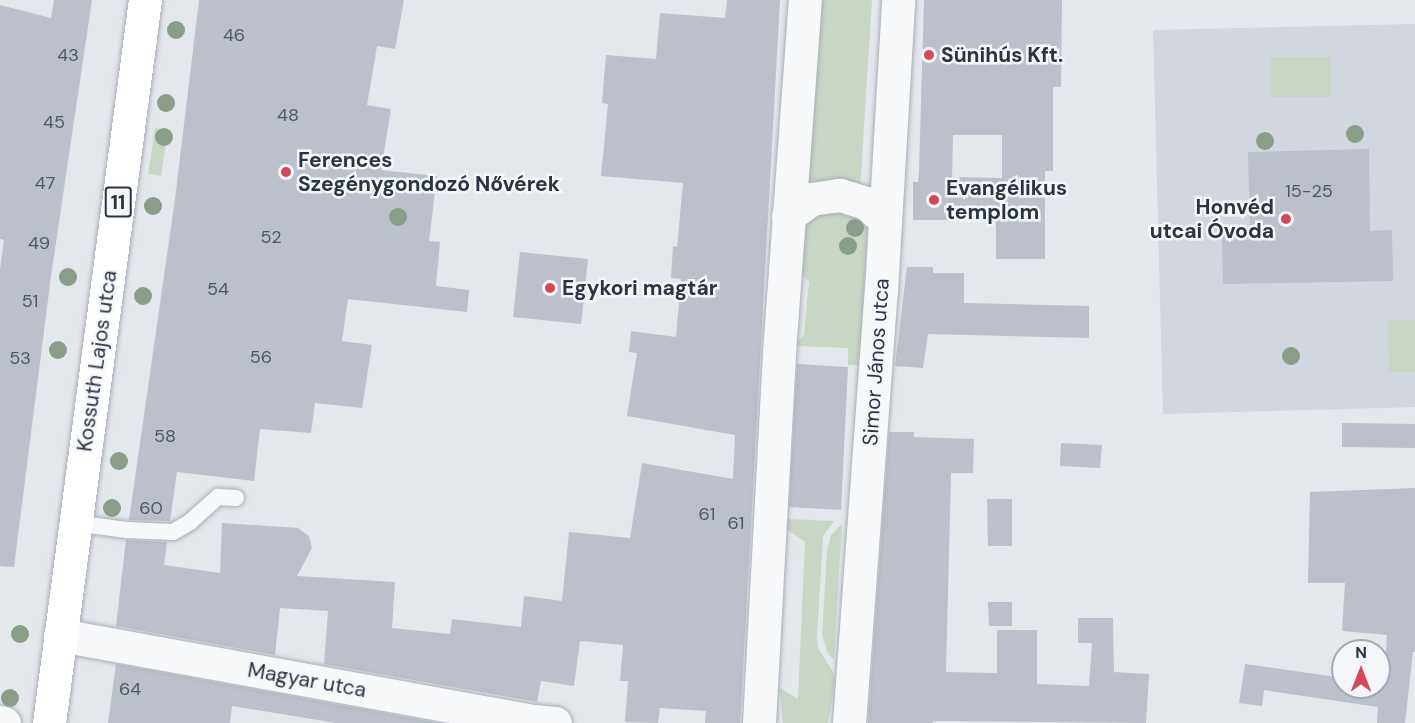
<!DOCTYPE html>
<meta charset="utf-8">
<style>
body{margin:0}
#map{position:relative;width:1415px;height:723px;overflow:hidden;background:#e4e7ec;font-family:"DM Sans",sans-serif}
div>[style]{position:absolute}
.built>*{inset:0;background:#d2d6de}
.green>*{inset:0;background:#c9d6c5}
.building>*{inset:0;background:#bbc0ca}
.roads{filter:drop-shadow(0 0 2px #a9aeb7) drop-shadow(0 0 2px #a9aeb7)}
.service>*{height:16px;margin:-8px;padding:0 8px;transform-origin:8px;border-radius:8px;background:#f7f8fa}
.minor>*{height:33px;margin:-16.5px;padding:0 16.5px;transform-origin:16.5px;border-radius:16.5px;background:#f7f8fa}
.primary>*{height:33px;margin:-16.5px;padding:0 16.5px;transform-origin:16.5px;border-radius:16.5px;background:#fff}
.trees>*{width:18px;height:18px;margin:-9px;border-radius:50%;background:#899d89}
.dots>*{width:16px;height:16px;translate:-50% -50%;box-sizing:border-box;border:3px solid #f4f6f9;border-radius:50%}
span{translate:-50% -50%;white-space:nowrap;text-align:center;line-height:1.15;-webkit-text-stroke:5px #f4f6f9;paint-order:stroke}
.number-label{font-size:18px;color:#4f5766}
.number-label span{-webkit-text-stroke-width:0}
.shield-label span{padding:2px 4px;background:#f4f6f9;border:2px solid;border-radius:4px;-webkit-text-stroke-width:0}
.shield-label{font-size:20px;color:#2b3445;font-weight:700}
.poi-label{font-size:21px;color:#2b3445;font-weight:700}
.left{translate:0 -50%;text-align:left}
.right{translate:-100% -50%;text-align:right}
.street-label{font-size:21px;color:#2b3445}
.north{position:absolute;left:1331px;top:639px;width:60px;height:60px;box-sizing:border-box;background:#f4f6f9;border:2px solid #a4a8b1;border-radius:50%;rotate:0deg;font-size:16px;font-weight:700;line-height:24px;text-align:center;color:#2b3445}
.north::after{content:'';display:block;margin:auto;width:21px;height:27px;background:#d1495b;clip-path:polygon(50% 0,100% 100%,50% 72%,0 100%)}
</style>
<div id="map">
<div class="built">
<div style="clip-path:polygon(1415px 24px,1415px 407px,1163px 414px,1153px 30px)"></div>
</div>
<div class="green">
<div style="clip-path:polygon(819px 0,872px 0,860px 190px,807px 190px)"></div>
<div style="clip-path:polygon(1271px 57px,1331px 57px,1331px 97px,1271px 97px)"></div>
<div style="clip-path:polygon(155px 128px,168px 130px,161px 176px,148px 174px)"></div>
<div style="clip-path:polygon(806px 209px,868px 214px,860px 365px,848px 365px,848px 348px,795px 346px,795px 343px,804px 335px,809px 282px,801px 274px)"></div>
<div style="clip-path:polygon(1415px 320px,1415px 372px,1389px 372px,1388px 321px)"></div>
<div style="clip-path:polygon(786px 519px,834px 521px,823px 536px,817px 638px,818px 648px,833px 672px,835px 682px,828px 723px,783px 723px,780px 688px,798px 699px,805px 542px,786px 529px)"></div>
<div style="clip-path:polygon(842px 524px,834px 659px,828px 654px,822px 635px,827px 551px,831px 535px)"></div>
</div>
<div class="building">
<div style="clip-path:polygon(54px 0,92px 0,51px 276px,14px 567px,0 566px,0 269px,4px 240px,0 239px,0 5px,51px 18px)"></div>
<div style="clip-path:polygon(199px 0,404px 0,395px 49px,377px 46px,367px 105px,391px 109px,381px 170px,437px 176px,429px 241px,440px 242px,436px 286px,469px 290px,467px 312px,348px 299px,342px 341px,372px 345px,362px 408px,315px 403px,311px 433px,260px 429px,254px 481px,177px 472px,170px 521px,129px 520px,175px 199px)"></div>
<div style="clip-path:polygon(727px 0,780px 0,740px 723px,705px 723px,706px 711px,660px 708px,658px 723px,625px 722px,628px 681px,620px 681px,623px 645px,580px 641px,574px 686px,541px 681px,537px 702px,324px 664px,328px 611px,280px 608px,275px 655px,116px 626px,126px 540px,167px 542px,164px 565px,220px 573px,222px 523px,298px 528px,309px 536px,312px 548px,297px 576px,395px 582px,392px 628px,450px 634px,452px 619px,521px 627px,524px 596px,562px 601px,569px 532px,630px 538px,642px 463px,733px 479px,735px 435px,627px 416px,637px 353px,629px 352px,631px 331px,676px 337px,681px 279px,671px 278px,673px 246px,677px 247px,683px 183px,601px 176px,608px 104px,602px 103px,606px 55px,656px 59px,660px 13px,725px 18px)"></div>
<div style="clip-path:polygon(evenodd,924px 0,1062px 0,1061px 87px,1053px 87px,1053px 171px,1045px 171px,1045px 259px,996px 259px,996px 206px,954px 206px,954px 220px,913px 220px,913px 182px,918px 182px,919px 171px,924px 0,953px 135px,1002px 135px,1002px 178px,952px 177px,953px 135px)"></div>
<div style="clip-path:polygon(1369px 149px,1370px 231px,1392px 230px,1393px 281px,1223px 284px,1222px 234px,1250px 233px,1248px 152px)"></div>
<div style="clip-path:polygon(520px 252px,588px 259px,581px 324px,513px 317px)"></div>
<div style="clip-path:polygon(907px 267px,933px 267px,933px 273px,964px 273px,964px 303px,1089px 306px,1089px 338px,928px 334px,923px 368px,895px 366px)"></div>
<div style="clip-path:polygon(797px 364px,848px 367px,841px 510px,789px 507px)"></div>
<div style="clip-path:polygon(1342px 423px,1415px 424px,1415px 448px,1342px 447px)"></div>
<div style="clip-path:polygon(889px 432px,914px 432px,914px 437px,974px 439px,973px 473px,951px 473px,946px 672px,997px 673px,997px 630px,1037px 630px,1037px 684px,1089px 686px,1092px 643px,1078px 643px,1078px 618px,1113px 618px,1114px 672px,1149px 674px,1146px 723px,933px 721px,933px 723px,868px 723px)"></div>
<div style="clip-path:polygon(1061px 443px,1102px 445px,1100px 468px,1060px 466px)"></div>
<div style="clip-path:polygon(1415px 488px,1415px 652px,1413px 652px,1405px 723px,1377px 723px,1378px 707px,1264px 690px,1262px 706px,1239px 703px,1245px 664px,1343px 678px,1343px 687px,1379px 687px,1379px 683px,1384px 684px,1387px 635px,1342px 631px,1345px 583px,1308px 583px,1310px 492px)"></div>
<div style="clip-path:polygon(987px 499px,1012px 499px,1012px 546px,988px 546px)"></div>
<div style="clip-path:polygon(988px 602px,1012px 602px,1012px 626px,989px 626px)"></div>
<div style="clip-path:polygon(116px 664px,439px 723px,336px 723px,232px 706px,230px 723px,108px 723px)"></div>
</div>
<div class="roads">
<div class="service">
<div style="left:75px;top:523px;width:52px;rotate:7.7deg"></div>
<div style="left:127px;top:530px;width:46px;rotate:2.5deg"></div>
<div style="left:173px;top:532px;width:20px;rotate:-30deg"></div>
<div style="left:190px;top:522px;width:38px;rotate:-42deg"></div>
<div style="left:218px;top:497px;width:18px;rotate:3deg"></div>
</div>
<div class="minor">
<div style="left:788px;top:216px;width:29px;rotate:-36deg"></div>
<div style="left:811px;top:199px;width:29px;rotate:-8deg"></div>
<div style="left:840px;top:195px;width:27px;rotate:17deg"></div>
<div style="left:866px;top:203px;width:25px;rotate:42deg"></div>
<div style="left:60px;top:635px;width:481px;rotate:10.3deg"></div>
<div style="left:533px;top:721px;width:22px;rotate:5deg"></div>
<div style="left:0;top:722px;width:4px;rotate:14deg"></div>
<div style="left:759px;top:723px;width:372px;rotate:-86.9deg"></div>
<div style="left:779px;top:352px;width:353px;rotate:-85.8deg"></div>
<div style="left:849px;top:723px;width:434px;rotate:-85.8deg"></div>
<div style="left:881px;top:290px;width:290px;rotate:-86.6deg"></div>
</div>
<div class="primary">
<div style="left:49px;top:723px;width:729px;rotate:-82.44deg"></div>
</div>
</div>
<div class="trees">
<div style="left:176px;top:30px"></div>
<div style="left:166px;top:103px"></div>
<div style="left:1355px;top:134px"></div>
<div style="left:164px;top:137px"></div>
<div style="left:1265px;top:141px"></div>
<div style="left:153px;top:206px"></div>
<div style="left:398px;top:217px"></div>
<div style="left:855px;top:228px"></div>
<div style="left:848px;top:246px"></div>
<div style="left:68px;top:277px"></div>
<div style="left:143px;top:296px"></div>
<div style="left:58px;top:350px"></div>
<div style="left:1291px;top:356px"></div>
<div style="left:119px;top:461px"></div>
<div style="left:112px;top:508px"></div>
<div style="left:20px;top:634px"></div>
<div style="left:10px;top:698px"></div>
</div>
<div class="dots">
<div style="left:929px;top:55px;background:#d1495b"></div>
<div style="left:286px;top:172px;background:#d1495b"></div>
<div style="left:934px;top:200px;background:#d1495b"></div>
<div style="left:1286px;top:219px;background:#d1495b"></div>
<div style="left:550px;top:288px;background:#d1495b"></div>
</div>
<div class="number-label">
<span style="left:234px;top:35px">46</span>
<span style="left:68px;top:55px">43</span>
<span style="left:288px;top:115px">48</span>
<span style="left:54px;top:122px">45</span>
<span style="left:45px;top:183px">47</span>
<span style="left:1309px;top:191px">15-25</span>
<span style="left:271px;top:237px">52</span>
<span style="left:39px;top:243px">49</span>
<span style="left:218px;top:289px">54</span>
<span style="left:30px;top:301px">51</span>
<span style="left:261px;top:357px">56</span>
<span style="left:20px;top:358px">53</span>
<span style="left:165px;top:436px">58</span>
<span style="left:151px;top:508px">60</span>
<span style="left:707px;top:514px">61</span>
<span style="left:736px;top:523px">61</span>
<span style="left:130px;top:689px">64</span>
</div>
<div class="shield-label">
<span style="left:118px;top:202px">11</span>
</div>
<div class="poi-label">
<span class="left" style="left:941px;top:55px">Sünihús Kft.</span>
<span class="left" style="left:298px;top:172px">Ferences<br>Szegénygondozó Nővérek</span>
<span class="left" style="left:946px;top:200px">Evangélikus<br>templom</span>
<span class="right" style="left:1274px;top:219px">Honvéd<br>utcai Óvoda</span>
<span class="left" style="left:562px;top:288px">Egykori magtár</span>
</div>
<div class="street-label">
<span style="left:97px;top:361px;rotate:-82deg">Kossuth Lajos utca</span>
<span style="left:876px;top:362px;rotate:-86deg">Simor János utca</span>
<span style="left:307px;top:680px;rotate:10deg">Magyar utca</span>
</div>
<div class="north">N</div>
</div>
